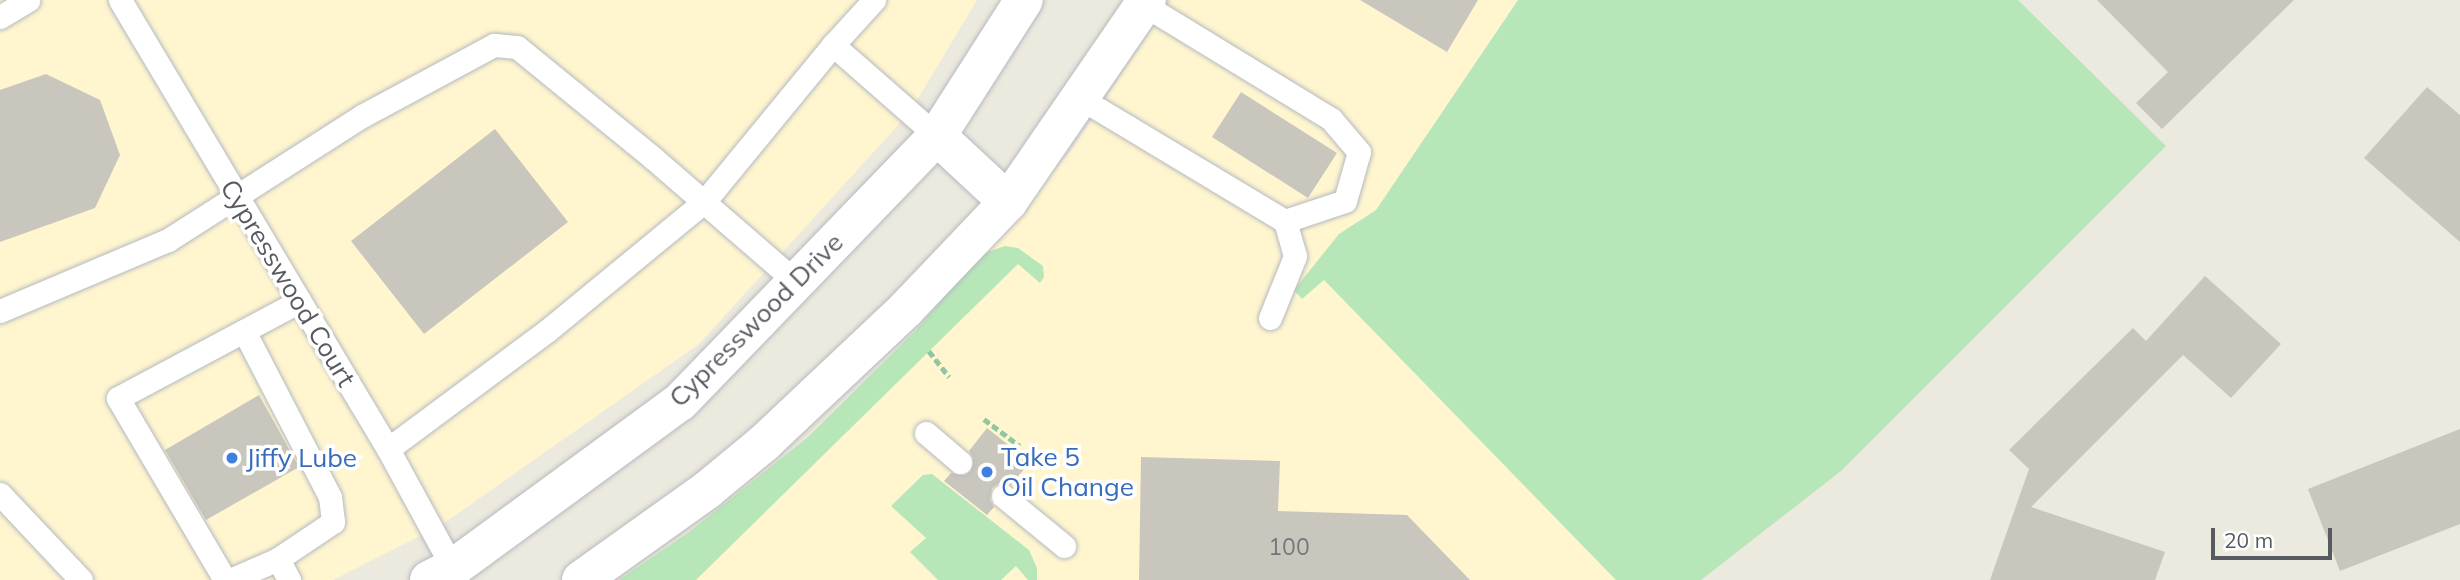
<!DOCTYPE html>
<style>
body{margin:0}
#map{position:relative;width:2460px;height:580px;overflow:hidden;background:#ece9de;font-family:Mulish,sans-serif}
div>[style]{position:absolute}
.commercial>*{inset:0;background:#fff6d0}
.green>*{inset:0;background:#b7e7b9}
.building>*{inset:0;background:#c9c6bd}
.path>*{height:4.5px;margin-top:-2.25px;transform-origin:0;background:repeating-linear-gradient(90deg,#90c7a2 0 7px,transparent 0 10.5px)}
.roads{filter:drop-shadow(0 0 2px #b6b9bf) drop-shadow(0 0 2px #b6b9bf)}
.service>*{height:23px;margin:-11.5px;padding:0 11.5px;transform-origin:11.5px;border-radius:11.5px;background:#fff}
.secondary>*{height:38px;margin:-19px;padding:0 19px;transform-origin:19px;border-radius:19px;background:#fff}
.dots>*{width:19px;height:19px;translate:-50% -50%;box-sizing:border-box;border:4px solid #fff;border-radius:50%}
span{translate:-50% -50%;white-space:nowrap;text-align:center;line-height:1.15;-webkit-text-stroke:7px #fff;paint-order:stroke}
.number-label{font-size:23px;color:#747678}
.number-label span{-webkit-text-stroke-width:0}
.street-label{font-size:26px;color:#575b61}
.shop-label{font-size:26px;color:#366cbe}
.left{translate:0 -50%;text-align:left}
.scale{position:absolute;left:2211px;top:528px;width:121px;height:32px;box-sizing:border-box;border:4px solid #575b61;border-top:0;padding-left:9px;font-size:21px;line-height:24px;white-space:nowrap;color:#575b61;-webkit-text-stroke:5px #fff;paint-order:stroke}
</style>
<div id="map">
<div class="commercial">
<div style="clip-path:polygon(0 0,977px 0,910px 112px,699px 344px,440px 526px,333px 580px,0 580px)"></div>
<div style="clip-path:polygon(1171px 0,1556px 0,1558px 520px,1616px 580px,619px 580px,689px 532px,808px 437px,916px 330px,1070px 152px)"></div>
</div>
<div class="green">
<div style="clip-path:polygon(1518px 0,2018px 0,2166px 146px,1841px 471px,1701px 580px,1616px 580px,1324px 280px,1302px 299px,1294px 290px,1339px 234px,1376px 210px)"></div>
<div style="clip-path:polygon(1005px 246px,1018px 248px,1043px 266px,1044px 277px,1040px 283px,1018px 264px,696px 580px,619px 580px,689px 532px,808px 437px,916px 330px,981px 254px)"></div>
<div style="clip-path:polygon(932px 474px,1029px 550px,1037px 568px,1037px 580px,1028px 580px,1016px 566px,1001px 580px,938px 580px,910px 552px,926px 538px,891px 506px,923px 475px)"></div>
</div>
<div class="building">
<div style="clip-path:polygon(1360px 0,1478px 0,1447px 52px)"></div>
<div style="clip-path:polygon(2097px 0,2294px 0,2162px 129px,2136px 103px,2168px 72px)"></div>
<div style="clip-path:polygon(46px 74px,100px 100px,120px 155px,95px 208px,0 242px,0 90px)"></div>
<div style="clip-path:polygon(2427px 87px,2460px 115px,2460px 242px,2364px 158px)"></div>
<div style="clip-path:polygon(1241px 92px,1337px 153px,1308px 198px,1212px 137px)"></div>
<div style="clip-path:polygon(495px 129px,568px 222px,424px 334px,351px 241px)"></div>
<div style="clip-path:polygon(2205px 276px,2281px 344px,2231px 398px,2183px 355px,2031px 507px,2165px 552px,2155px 580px,1990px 580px,2029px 469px,2009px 450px,2133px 328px,2146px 341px)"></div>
<div style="clip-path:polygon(259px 395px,299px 467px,206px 520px,165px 450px)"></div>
<div style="clip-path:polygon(987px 428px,1030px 462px,1011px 485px,999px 483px,992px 488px,990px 500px,994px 507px,987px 515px,944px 481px,951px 473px,964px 475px,971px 471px,973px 458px,969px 451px)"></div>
<div style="clip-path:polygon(2460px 429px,2460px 524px,2340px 571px,2308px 489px)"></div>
<div style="clip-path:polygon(1141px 457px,1280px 461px,1278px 511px,1407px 515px,1470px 580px,1139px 580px)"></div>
</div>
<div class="path">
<div style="left:929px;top:351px;width:33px;rotate:52deg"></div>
<div style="left:984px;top:419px;width:45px;rotate:36.9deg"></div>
</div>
<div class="roads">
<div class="service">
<div style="left:120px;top:0;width:523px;rotate:59.17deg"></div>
<div style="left:388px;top:449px;width:136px;rotate:61.4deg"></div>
<div style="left:0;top:17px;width:33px;rotate:-31deg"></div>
<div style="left:833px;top:45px;width:138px;rotate:41.2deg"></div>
<div style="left:1080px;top:98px;width:239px;rotate:31deg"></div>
<div style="left:1285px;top:221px;width:63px;rotate:-18.4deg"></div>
<div style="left:1345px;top:201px;width:51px;rotate:-74.1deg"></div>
<div style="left:1359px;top:152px;width:43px;rotate:-130.3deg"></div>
<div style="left:1331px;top:119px;width:219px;rotate:-148.6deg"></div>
<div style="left:0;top:311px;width:182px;rotate:-22.9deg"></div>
<div style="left:168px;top:240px;width:230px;rotate:-32.6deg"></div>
<div style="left:362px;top:116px;width:150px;rotate:-28.3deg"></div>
<div style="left:494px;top:45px;width:23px;rotate:5deg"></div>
<div style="left:517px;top:47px;width:176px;rotate:39.2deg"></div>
<div style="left:653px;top:158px;width:189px;rotate:40.9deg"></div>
<div style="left:1270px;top:318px;width:67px;rotate:-68deg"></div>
<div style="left:1295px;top:256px;width:36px;rotate:-106deg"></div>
<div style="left:244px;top:331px;width:187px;rotate:62.6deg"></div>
<div style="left:330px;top:497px;width:25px;rotate:83deg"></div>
<div style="left:333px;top:522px;width:66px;rotate:146.1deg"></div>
<div style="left:926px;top:433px;width:45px;rotate:40.5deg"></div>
<div style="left:388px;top:449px;width:199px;rotate:-36.6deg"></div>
<div style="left:548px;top:330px;width:202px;rotate:-39.4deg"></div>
<div style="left:704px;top:202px;width:203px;rotate:-50.6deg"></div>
<div style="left:833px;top:45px;width:61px;rotate:-47.7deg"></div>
<div style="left:0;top:494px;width:118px;rotate:46.7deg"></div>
<div style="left:1003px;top:496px;width:79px;rotate:39.3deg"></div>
<div style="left:225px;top:580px;width:211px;rotate:-120.5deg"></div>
<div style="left:118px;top:398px;width:206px;rotate:-28.1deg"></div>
<div style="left:230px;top:580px;width:52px;rotate:-23.6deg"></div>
<div style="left:278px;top:559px;width:24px;rotate:62deg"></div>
</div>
<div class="secondary">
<div style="left:937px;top:136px;width:97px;rotate:42.9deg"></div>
<div style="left:429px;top:580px;width:27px;rotate:-27deg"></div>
<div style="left:453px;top:568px;width:281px;rotate:-36.2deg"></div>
<div style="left:680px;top:402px;width:370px;rotate:-46deg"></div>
<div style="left:937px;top:136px;width:161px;rotate:-57.4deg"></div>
<div style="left:581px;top:580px;width:155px;rotate:-35.5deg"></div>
<div style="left:707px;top:490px;width:74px;rotate:-39.5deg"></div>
<div style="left:764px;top:443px;width:195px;rotate:-43.3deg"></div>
<div style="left:906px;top:309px;width:148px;rotate:-46.4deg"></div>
<div style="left:1008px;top:202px;width:245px;rotate:-55.5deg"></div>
</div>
</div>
<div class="dots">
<div style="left:232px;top:458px;background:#3f7fe0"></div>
<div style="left:987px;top:472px;background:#3f7fe0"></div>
</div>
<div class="number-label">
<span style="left:1289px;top:547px">100</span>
</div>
<div class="street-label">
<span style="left:288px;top:283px;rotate:59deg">Cypresswood Court</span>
<span style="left:756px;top:320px;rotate:-45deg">Cypresswood Drive</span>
</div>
<div class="shop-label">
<span class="left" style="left:1001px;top:472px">Take 5<br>Oil Change</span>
<span class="left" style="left:246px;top:458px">Jiffy Lube</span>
</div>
<div class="scale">20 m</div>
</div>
